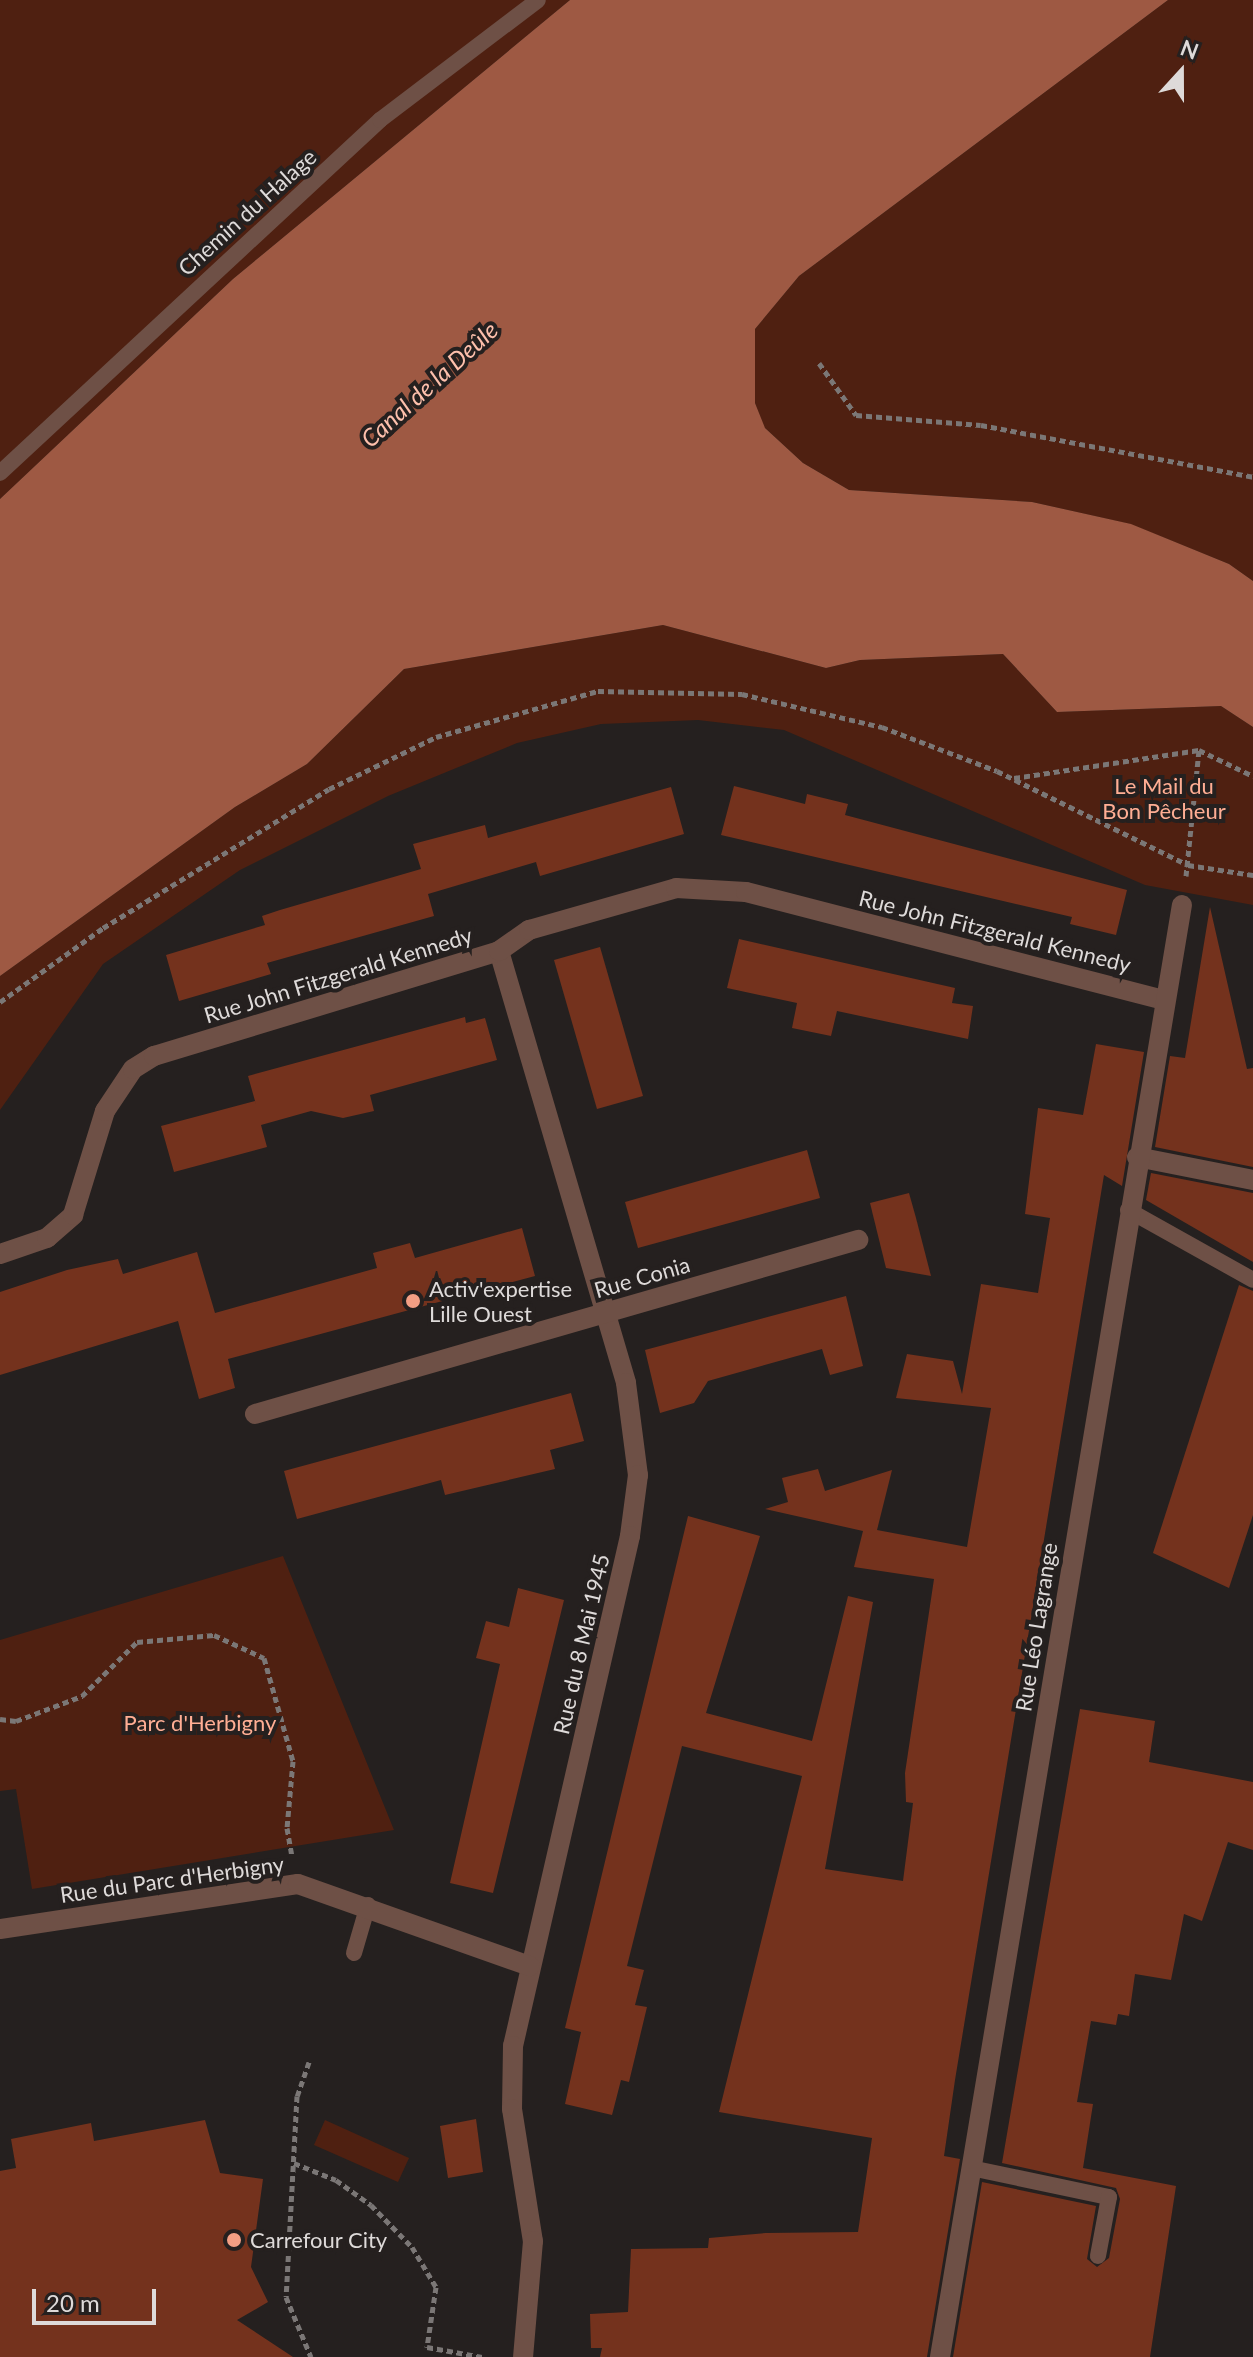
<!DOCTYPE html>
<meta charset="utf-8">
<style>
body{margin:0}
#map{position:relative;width:1253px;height:2357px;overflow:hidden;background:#25201f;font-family:Lato,sans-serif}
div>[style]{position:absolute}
.green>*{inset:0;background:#4f2011}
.water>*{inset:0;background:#9e5943}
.building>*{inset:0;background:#74321d}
.path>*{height:5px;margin-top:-2.5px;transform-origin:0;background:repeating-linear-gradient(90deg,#7b7776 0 6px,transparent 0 10px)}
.lane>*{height:16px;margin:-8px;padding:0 8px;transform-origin:8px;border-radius:8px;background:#6e5046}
.street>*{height:20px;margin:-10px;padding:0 10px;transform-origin:10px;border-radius:10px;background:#6e5046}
.dots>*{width:22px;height:22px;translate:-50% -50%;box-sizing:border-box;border:4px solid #25201f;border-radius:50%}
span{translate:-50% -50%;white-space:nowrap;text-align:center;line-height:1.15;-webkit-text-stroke:8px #25201f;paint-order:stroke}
.street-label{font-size:22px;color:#dedad9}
.park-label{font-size:22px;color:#ffae94}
.poi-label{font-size:22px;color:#dedad9}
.left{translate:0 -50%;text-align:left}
.water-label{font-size:24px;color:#fec0ac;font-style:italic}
.north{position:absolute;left:1141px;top:32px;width:80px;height:80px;-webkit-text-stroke:6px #25201f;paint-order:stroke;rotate:21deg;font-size:22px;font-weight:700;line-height:32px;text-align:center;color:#dedad9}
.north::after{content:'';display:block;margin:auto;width:28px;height:36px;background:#dedad9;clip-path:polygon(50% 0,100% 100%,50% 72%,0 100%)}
.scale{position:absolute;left:32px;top:2289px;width:124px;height:36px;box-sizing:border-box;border:4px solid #dedad9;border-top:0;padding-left:10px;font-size:24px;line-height:28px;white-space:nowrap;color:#dedad9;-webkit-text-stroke:6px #25201f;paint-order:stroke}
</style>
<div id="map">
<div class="green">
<div style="clip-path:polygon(0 0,570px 0,233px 279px,0 499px)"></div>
<div style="clip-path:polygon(1168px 0,1253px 0,1253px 581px,1229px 564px,1130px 524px,1032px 502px,849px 490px,803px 463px,764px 427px,755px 403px,755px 329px,799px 276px)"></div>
<div style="clip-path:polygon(663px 625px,826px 668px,860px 660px,1003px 654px,1057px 712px,1221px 706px,1253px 727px,1253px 905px,1145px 885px,784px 730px,698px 720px,601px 724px,517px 743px,388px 796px,240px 870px,103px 964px,0 1110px,0 976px,235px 807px,307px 764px,404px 669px)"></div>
<div style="clip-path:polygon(283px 1556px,394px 1830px,32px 1889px,16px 1789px,0 1791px,0 1640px)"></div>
<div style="clip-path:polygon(325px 2120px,409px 2158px,398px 2182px,314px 2145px)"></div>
</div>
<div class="water">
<div style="clip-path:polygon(570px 0,1168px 0,799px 276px,755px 329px,755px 403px,765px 428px,803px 463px,849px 490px,1032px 502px,1131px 524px,1229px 564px,1253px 581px,1253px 727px,1221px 706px,1057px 712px,1003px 654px,860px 660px,826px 668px,663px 625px,404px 669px,307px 764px,235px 807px,0 976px,0 499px,233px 279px)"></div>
</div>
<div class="building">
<div style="clip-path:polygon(734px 786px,805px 804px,807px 794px,848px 804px,845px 815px,1127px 890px,1116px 935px,1070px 924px,1072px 917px,721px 835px)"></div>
<div style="clip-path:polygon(671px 787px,684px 834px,540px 876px,536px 862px,428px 894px,434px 916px,267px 963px,271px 974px,179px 1001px,166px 955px,265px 925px,262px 916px,280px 910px,421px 869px,413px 844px,485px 825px,488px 838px)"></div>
<div style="clip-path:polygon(1210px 907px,1247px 1069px,1253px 1068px,1253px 1167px,1155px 1147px,1170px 1056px,1185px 1058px)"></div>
<div style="clip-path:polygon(739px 939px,955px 988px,952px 1003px,973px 1006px,968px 1039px,837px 1011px,831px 1036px,792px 1028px,797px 1003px,727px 988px)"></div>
<div style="clip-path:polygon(600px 947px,643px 1096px,597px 1109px,554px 960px)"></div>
<div style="clip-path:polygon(465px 1017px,466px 1023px,485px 1018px,497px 1060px,370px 1095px,374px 1111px,343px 1118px,311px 1111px,261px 1125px,267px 1147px,174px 1172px,161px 1126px,255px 1101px,257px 1108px,248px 1076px)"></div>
<div style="clip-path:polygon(1096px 1044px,1144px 1052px,1122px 1186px,1104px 1175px,955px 2080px,944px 2156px,960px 2159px,927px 2357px,600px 2357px,602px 2348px,591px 2348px,590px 2314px,628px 2312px,631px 2249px,708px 2248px,709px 2238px,766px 2233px,858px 2232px,872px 2138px,719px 2112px,802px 1776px,682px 1746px,627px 1966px,644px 1970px,635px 2005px,647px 2007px,629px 2082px,621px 2080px,612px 2115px,565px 2104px,581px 2032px,565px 2028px,688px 1516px,760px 1536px,706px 1713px,812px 1741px,848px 1596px,873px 1602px,825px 1869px,903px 1881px,913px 1803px,906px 1802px,905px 1773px,934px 1579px,854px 1567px,863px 1531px,765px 1509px,788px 1502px,782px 1478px,818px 1469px,825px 1491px,892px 1470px,877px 1530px,967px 1547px,991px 1408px,896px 1398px,907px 1354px,953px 1361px,962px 1394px,981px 1284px,1038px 1293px,1050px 1218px,1025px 1214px,1038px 1108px,1083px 1115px)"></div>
<div style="clip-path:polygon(807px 1150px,820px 1198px,638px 1248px,625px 1202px)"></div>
<div style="clip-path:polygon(1151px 1173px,1253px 1193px,1253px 1262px,1146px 1200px)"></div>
<div style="clip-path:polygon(909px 1193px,916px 1218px,931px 1276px,886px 1268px,870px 1203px)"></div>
<div style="clip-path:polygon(522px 1228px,535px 1276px,228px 1359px,235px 1388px,199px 1399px,178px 1321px,0 1375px,0 1292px,67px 1270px,118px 1259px,123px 1274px,197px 1252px,215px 1313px,377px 1268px,373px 1253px,410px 1243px,415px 1258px)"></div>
<div style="clip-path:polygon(1239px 1285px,1253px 1291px,1253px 1515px,1229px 1588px,1153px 1553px)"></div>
<div style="clip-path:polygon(846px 1296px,863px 1366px,830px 1375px,822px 1349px,708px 1381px,694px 1403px,660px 1413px,645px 1350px)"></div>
<div style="clip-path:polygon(571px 1393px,584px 1441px,550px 1450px,555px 1469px,445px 1495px,441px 1480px,297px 1519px,284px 1471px)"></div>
<div style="clip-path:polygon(518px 1588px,564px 1600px,493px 1893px,450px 1883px,500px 1664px,476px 1658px,486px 1621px,509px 1627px)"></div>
<div style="clip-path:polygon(1080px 1709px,1155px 1721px,1149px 1762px,1253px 1782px,1253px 1850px,1228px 1842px,1202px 1921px,1184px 1914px,1171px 1980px,1135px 1974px,1129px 2016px,1118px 2014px,1116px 2025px,1091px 2021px,1077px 2102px,1093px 2104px,1083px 2168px,1176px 2186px,1150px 2357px,953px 2357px,982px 2182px,1096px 2206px,1087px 2259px,1097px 2267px,1109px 2258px,1120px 2199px,1116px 2188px,1002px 2163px)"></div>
<div style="clip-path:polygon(476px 2119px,483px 2172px,448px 2178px,440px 2126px)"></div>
<div style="clip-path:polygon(205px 2120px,220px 2173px,263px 2179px,251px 2267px,268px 2302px,237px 2320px,293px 2357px,0 2357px,0 2171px,16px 2168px,11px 2139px,91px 2123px,94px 2141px)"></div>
</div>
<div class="path">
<div style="left:819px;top:363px;width:64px;rotate:54.6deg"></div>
<div style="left:856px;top:415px;width:125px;rotate:4.6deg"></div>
<div style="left:981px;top:425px;width:277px;rotate:10.8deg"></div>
<div style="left:1014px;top:778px;width:187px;rotate:-8.6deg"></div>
<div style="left:1186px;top:876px;width:127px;rotate:-84.1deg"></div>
<div style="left:1199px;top:750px;width:60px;rotate:25.7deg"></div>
<div style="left:0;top:1002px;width:127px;rotate:-35.7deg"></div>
<div style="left:103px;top:928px;width:265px;rotate:-31.6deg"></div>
<div style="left:329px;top:789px;width:119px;rotate:-25.9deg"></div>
<div style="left:436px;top:737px;width:168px;rotate:-15.9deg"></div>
<div style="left:598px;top:691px;width:144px;rotate:1.2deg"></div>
<div style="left:742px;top:694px;width:144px;rotate:13.3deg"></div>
<div style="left:882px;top:727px;width:123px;rotate:20.9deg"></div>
<div style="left:997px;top:771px;width:213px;rotate:26.2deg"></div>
<div style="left:1188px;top:865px;width:66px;rotate:8.7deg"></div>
<div style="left:0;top:1719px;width:16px;rotate:7deg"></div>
<div style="left:16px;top:1721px;width:71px;rotate:-20.7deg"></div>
<div style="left:82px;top:1696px;width:77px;rotate:-44.5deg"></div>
<div style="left:137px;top:1642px;width:77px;rotate:-5.2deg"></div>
<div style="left:214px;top:1635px;width:55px;rotate:24.7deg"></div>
<div style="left:264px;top:1658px;width:107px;rotate:74.3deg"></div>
<div style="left:293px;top:1761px;width:67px;rotate:95.1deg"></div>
<div style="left:287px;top:1828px;width:28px;rotate:80deg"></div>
<div style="left:309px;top:2062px;width:36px;rotate:109deg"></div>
<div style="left:297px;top:2096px;width:201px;rotate:93.1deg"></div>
<div style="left:286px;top:2297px;width:65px;rotate:67.4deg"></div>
<div style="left:294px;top:2163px;width:45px;rotate:22deg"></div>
<div style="left:336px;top:2180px;width:43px;rotate:35.5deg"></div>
<div style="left:371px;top:2205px;width:59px;rotate:45.7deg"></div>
<div style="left:412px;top:2247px;width:47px;rotate:59deg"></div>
<div style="left:436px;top:2287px;width:61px;rotate:98.5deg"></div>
<div style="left:427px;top:2347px;width:56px;rotate:10.3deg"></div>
</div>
<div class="lane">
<div style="left:0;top:473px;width:519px;rotate:-42.89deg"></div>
<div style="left:380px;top:120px;width:198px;rotate:-37.2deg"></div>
<div style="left:1128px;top:1210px;width:143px;rotate:29.2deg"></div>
<div style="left:354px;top:1953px;width:50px;rotate:-73.7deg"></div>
<div style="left:971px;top:2168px;width:141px;rotate:11.9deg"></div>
<div style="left:1109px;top:2197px;width:60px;rotate:100.6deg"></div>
</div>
<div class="street">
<div style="left:499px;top:951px;width:450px;rotate:73.6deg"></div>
<div style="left:626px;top:1383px;width:93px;rotate:82.6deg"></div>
<div style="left:638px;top:1475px;width:62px;rotate:97.5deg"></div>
<div style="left:630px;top:1536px;width:523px;rotate:102.92deg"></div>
<div style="left:513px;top:2046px;width:63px;rotate:90.9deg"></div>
<div style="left:512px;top:2109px;width:134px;rotate:81deg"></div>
<div style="left:533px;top:2241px;width:116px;rotate:94.9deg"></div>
<div style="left:1137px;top:1157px;width:118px;rotate:11.2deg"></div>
<div style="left:0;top:1254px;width:50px;rotate:-18.8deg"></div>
<div style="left:47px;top:1238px;width:35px;rotate:-41deg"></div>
<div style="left:73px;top:1215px;width:109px;rotate:-72.9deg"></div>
<div style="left:105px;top:1111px;width:50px;rotate:-56.3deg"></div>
<div style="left:133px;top:1069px;width:25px;rotate:-32deg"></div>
<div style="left:154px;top:1056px;width:361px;rotate:-16.9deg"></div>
<div style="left:499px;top:951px;width:37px;rotate:-35deg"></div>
<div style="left:529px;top:930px;width:153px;rotate:-15.9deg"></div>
<div style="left:676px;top:888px;width:70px;rotate:3.3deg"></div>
<div style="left:746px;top:892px;width:432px;rotate:14.5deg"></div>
<div style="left:255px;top:1414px;width:628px;rotate:-16.1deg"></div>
<div style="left:0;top:1929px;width:301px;rotate:-8.6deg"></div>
<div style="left:298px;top:1884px;width:246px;rotate:19.5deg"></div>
<div style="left:940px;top:2357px;width:1472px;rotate:-80.54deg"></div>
</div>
<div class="dots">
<div style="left:413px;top:1301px;background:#f39f84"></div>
<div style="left:234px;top:2240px;background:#f39f84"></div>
</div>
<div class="street-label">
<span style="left:247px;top:212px;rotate:-42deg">Chemin du Halage</span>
<span style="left:995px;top:931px;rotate:14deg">Rue John Fitzgerald Kennedy</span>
<span style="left:338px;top:975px;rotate:-17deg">Rue John Fitzgerald Kennedy</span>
<span style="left:642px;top:1277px;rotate:-16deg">Rue Conia</span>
<span style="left:1036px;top:1627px;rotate:-81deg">Rue Léo Lagrange</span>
<span style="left:581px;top:1644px;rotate:-77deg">Rue du 8 Mai 1945</span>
<span style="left:172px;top:1879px;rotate:-8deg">Rue du Parc d'Herbigny</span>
</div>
<div class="park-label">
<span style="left:1164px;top:798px">Le Mail du<br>Bon Pêcheur</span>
<span style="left:200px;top:1723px">Parc d'Herbigny</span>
</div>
<div class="poi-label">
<span class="left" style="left:429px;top:1301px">Activ'expertise<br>Lille Ouest</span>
<span class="left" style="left:250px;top:2240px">Carrefour City</span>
</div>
<div class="water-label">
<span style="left:429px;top:384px;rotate:-42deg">Canal de la Deûle</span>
</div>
<div class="north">N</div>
<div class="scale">20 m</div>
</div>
